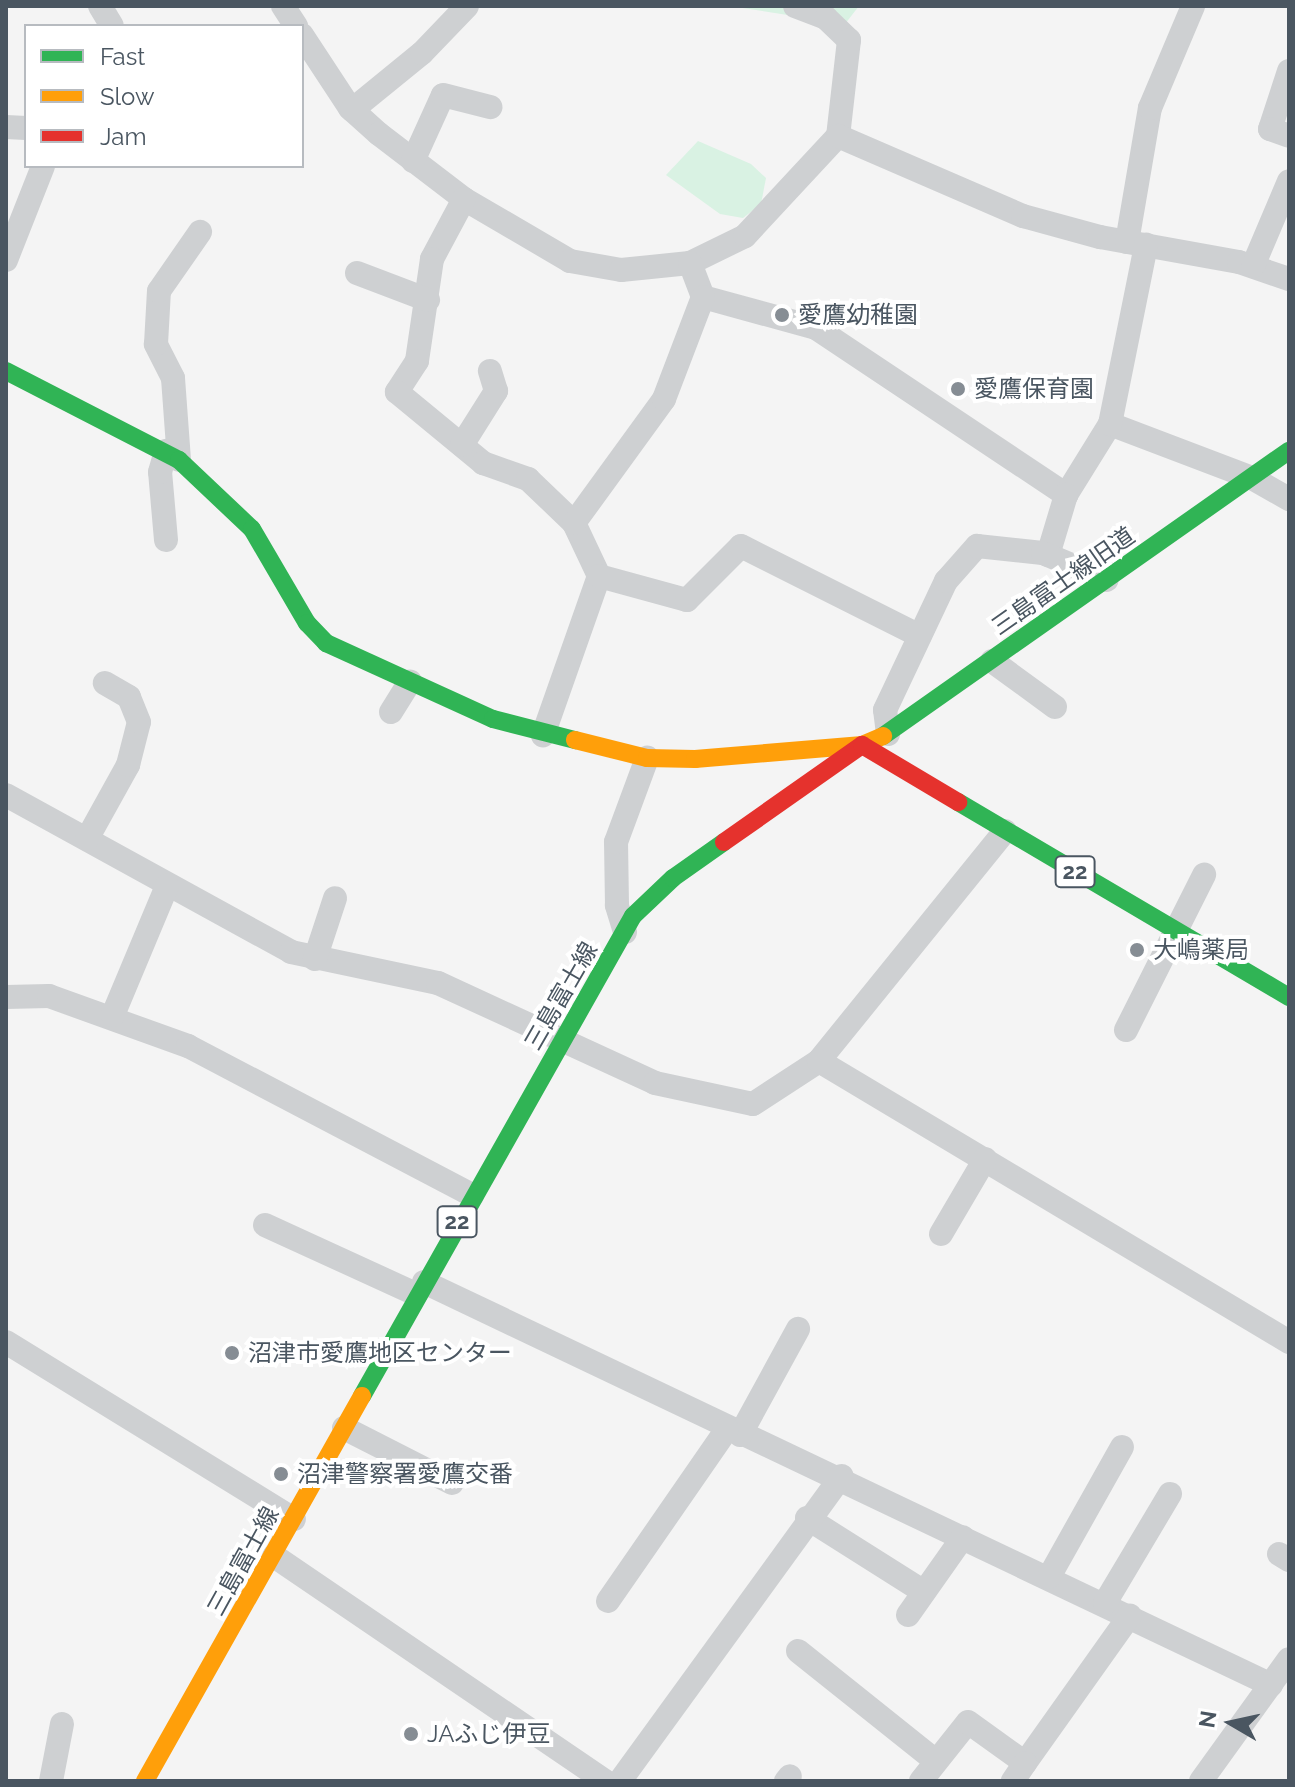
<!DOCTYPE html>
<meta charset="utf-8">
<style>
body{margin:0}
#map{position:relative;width:1295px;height:1787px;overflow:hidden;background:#f4f4f4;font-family:Raleway,"Noto Sans JP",sans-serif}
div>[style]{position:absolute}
.green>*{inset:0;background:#d9f2e3}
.street>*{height:24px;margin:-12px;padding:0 12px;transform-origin:12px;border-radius:12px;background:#ced0d2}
.fast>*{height:18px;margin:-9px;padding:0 9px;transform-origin:9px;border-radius:9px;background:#30b455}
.slow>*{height:18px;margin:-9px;padding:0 9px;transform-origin:9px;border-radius:9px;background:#ff9f0a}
.jam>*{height:18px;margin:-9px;padding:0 9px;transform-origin:9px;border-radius:9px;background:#e5322d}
.dots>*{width:22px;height:22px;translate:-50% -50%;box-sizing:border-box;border:4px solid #fff;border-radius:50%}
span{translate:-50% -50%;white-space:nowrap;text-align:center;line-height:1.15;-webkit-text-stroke:8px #fff;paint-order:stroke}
.shield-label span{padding:2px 6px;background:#fff;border:2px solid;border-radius:6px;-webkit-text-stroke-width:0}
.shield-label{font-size:22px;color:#4a5661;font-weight:700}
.poi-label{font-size:24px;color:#4a5661}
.left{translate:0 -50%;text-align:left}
.street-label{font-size:24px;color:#4a5661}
.frame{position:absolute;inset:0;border:8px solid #4a5661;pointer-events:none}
.legend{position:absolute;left:24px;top:24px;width:280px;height:144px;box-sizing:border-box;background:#fff;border:2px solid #b7bbc0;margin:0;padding:10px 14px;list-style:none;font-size:24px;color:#4a5661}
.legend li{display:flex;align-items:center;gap:16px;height:40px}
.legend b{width:40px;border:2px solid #b7bbc0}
.north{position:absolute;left:1191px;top:1683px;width:80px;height:80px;-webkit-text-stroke:6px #fff;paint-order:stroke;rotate:279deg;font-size:22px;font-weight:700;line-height:32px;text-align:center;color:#4a5661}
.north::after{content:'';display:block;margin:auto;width:28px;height:36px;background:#4a5661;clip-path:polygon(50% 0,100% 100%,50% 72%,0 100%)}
</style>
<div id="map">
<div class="green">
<div style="clip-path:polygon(730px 6px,859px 6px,845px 24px)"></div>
<div style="clip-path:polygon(698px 141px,751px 164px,766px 178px,761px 204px,743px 218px,720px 214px,666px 175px)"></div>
</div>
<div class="street">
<div style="left:100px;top:6px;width:23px;rotate:59deg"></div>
<div style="left:283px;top:6px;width:24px;rotate:57deg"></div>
<div style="left:795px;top:6px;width:33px;rotate:21deg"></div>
<div style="left:826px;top:18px;width:32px;rotate:44deg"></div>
<div style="left:849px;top:40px;width:97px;rotate:96.5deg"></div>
<div style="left:302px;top:35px;width:87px;rotate:56.7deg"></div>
<div style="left:350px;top:108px;width:39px;rotate:42deg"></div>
<div style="left:379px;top:134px;width:107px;rotate:37.4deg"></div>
<div style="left:464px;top:199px;width:123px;rotate:30.3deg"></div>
<div style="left:570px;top:261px;width:52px;rotate:10deg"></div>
<div style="left:621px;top:270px;width:69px;rotate:-5.8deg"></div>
<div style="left:690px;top:263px;width:61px;rotate:-26.1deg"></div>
<div style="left:745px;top:236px;width:137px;rotate:-47.1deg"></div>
<div style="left:838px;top:136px;width:202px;rotate:23.4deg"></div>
<div style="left:1023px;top:216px;width:80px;rotate:15.3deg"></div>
<div style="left:1100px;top:237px;width:141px;rotate:10.2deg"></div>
<div style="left:1239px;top:262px;width:53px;rotate:18.8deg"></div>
<div style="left:1289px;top:71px;width:61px;rotate:108.1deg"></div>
<div style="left:1270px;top:129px;width:20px;rotate:20deg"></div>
<div style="left:352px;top:110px;width:90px;rotate:-39.2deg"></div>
<div style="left:422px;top:53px;width:65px;rotate:-46.2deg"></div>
<div style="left:6px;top:127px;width:20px;rotate:3deg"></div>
<div style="left:413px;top:161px;width:72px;rotate:-65.6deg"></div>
<div style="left:443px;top:95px;width:49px;rotate:14.3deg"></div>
<div style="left:464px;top:199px;width:68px;rotate:118.1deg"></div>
<div style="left:432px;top:259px;width:103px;rotate:98.4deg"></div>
<div style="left:417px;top:361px;width:37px;rotate:123deg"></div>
<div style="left:397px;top:392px;width:112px;rotate:39.5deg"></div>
<div style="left:483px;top:463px;width:48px;rotate:19.6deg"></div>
<div style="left:528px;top:479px;width:64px;rotate:43.7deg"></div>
<div style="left:574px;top:523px;width:59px;rotate:64.7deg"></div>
<div style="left:599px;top:576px;width:169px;rotate:109.4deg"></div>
<div style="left:1127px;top:242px;width:136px;rotate:-80.3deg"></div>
<div style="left:1150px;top:108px;width:111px;rotate:-67.1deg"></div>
<div style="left:6px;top:260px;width:101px;rotate:-68.5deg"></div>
<div style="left:690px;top:263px;width:36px;rotate:69deg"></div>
<div style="left:703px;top:297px;width:117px;rotate:15.3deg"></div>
<div style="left:816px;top:328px;width:301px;rotate:33.7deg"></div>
<div style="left:1066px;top:495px;width:84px;rotate:-58.2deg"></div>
<div style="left:1110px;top:424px;width:152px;rotate:20.8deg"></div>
<div style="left:1252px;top:478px;width:43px;rotate:29.6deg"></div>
<div style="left:1253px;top:266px;width:92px;rotate:-67deg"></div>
<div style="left:357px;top:273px;width:76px;rotate:20.8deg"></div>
<div style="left:1110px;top:424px;width:183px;rotate:-78.6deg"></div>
<div style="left:462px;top:445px;width:64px;rotate:-57.8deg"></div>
<div style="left:496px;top:391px;width:21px;rotate:-107deg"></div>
<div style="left:179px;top:460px;width:82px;rotate:-94.2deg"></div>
<div style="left:173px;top:378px;width:38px;rotate:-117deg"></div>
<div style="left:156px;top:344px;width:53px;rotate:-86.8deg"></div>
<div style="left:159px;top:291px;width:72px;rotate:-55.2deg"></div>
<div style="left:574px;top:523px;width:153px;rotate:-54deg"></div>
<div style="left:664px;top:399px;width:109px;rotate:-69.1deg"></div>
<div style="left:166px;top:540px;width:68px;rotate:-95deg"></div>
<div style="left:160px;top:472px;width:22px;rotate:-74deg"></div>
<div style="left:1048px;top:555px;width:63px;rotate:-73.3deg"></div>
<div style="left:599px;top:576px;width:91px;rotate:15.3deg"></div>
<div style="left:687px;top:600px;width:76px;rotate:-45deg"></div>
<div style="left:741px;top:546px;width:200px;rotate:26.7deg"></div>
<div style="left:992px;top:661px;width:78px;rotate:36.1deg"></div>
<div style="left:391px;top:712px;width:36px;rotate:-58deg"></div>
<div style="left:888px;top:734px;width:24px;rotate:-97deg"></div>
<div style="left:885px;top:710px;width:143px;rotate:-64.7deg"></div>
<div style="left:946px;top:581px;width:47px;rotate:-48.5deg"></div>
<div style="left:977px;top:546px;width:66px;rotate:6.1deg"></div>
<div style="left:1043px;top:553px;width:69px;rotate:22.9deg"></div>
<div style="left:6px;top:795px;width:325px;rotate:28.8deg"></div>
<div style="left:291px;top:952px;width:150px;rotate:11.9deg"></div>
<div style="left:438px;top:983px;width:239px;rotate:24.7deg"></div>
<div style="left:655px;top:1083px;width:100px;rotate:12.1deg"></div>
<div style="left:753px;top:1104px;width:79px;rotate:-33.1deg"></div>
<div style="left:1005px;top:831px;width:296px;rotate:129deg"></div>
<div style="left:819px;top:1061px;width:548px;rotate:30.87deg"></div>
<div style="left:87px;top:839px;width:85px;rotate:-61deg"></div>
<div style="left:128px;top:765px;width:44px;rotate:-75.7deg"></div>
<div style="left:139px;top:722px;width:27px;rotate:-112deg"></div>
<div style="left:129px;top:697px;width:28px;rotate:-150deg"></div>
<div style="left:625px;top:932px;width:28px;rotate:-107deg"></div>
<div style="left:617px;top:905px;width:63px;rotate:-90.9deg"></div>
<div style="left:616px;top:842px;width:90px;rotate:-69.7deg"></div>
<div style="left:315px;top:959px;width:64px;rotate:-71.8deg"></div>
<div style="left:6px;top:997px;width:43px;rotate:-1.3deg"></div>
<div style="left:49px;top:996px;width:148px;rotate:19.8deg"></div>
<div style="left:188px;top:1046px;width:321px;rotate:27.7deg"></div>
<div style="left:113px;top:1015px;width:140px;rotate:-67.3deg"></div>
<div style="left:1126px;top:1030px;width:174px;rotate:-63.3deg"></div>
<div style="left:265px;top:1225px;width:166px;rotate:24.6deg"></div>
<div style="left:941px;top:1234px;width:87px;rotate:-59.6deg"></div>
<div style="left:424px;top:1282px;width:938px;rotate:25.44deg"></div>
<div style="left:6px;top:1342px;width:338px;rotate:31.6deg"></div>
<div style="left:344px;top:1428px;width:121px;rotate:27deg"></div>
<div style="left:740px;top:1435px;width:121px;rotate:-61.3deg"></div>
<div style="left:807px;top:1518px;width:138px;rotate:32.3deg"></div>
<div style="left:1279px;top:1554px;width:12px;rotate:31deg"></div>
<div style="left:274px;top:1556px;width:400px;rotate:34.2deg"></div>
<div style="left:1049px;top:1577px;width:149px;rotate:-60.7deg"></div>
<div style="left:608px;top:1601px;width:209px;rotate:-55.3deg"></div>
<div style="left:1105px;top:1603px;width:127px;rotate:-59.2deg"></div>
<div style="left:908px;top:1615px;width:95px;rotate:-54.8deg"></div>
<div style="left:798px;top:1651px;width:176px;rotate:38.6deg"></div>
<div style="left:1025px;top:1763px;width:181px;rotate:-54.6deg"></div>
<div style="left:51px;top:1781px;width:58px;rotate:-79.1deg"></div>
<div style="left:620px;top:1781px;width:377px;rotate:-54deg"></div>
<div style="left:786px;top:1781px;width:6px;rotate:-51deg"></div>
<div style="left:921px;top:1781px;width:75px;rotate:-51.5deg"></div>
<div style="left:968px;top:1722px;width:70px;rotate:35.7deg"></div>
<div style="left:1025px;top:1763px;width:22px;rotate:124deg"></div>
<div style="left:1201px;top:1781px;width:150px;rotate:-54.2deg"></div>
</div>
<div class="fast">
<div style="left:6px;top:371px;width:195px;rotate:27.2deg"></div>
<div style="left:179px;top:460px;width:100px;rotate:43.4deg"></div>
<div style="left:252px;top:529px;width:109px;rotate:59.7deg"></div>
<div style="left:307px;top:623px;width:28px;rotate:46deg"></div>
<div style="left:326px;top:643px;width:183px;rotate:24.5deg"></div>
<div style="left:493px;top:719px;width:85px;rotate:14.4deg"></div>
<div style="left:883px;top:736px;width:496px;rotate:-35.1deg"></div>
<div style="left:958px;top:802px;width:384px;rotate:30.5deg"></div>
<div style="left:362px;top:1396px;width:551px;rotate:-60.55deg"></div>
<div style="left:633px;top:916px;width:55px;rotate:-43.5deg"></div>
<div style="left:673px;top:878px;width:62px;rotate:-35.2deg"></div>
</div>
<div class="slow">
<div style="left:575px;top:740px;width:74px;rotate:14deg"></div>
<div style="left:647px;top:758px;width:48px;rotate:1.2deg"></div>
<div style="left:695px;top:759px;width:168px;rotate:-4.8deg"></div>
<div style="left:862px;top:745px;width:23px;rotate:-23deg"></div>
<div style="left:145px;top:1781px;width:442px;rotate:-60.6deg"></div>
</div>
<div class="jam">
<div style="left:724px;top:842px;width:169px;rotate:-35.1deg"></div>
<div style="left:862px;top:745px;width:112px;rotate:30.7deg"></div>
</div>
<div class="dots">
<div style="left:782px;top:315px;background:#868d94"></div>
<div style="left:958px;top:389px;background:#868d94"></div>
<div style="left:1137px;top:950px;background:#868d94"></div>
<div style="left:232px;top:1353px;background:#868d94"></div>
<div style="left:281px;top:1474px;background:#868d94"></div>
<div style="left:411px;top:1734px;background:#868d94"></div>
</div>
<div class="shield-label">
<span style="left:1075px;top:872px">22</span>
<span style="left:457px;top:1222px">22</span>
</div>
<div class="poi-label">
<span class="left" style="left:798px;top:315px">愛鷹幼稚園</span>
<span class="left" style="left:974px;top:389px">愛鷹保育園</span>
<span class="left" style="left:1153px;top:950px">大嶋薬局</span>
<span class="left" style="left:248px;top:1353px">沼津市愛鷹地区センター</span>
<span class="left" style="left:297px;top:1474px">沼津警察署愛鷹交番</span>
<span class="left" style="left:427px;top:1734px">JAふじ伊豆</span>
</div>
<div class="street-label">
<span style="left:1063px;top:581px;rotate:-35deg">三島富士線旧道</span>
<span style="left:561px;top:996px;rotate:-60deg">三島富士線</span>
<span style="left:243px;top:1561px;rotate:-61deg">三島富士線</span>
</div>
<div class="frame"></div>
<ul class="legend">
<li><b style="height:10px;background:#30b455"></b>Fast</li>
<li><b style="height:10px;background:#ff9f0a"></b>Slow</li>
<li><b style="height:10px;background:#e5322d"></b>Jam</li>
</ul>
<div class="north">N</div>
</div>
